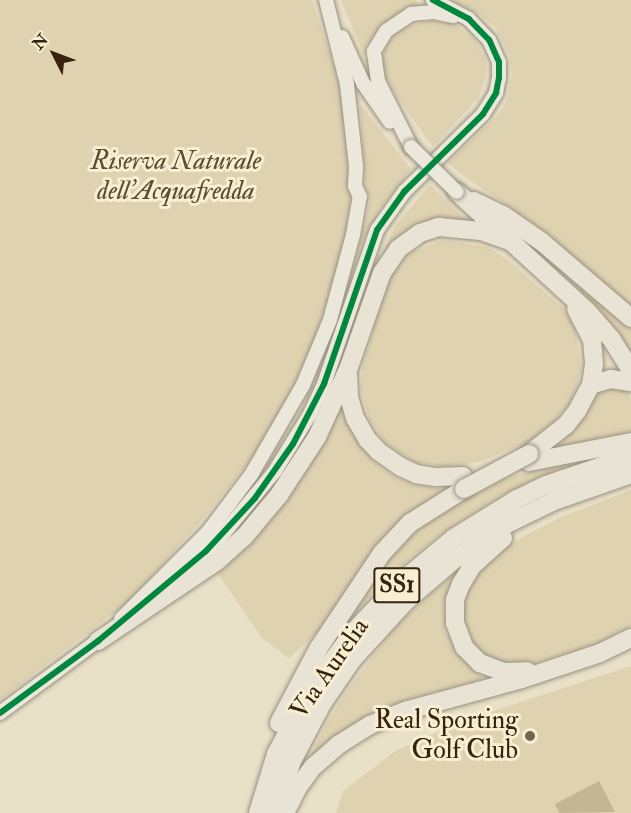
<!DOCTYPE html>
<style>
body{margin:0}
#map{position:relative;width:631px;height:813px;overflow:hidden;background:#e8e0c7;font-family:"IM FELL Double Pica",serif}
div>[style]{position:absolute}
.green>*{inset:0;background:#ded2b0}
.water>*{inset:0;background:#c4b695}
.roads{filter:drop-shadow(0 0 2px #989181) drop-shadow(0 0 2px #989181)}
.tertiary>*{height:14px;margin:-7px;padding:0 7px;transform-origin:7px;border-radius:7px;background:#ebe7db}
.trunk>*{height:18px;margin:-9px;padding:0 9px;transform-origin:9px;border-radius:9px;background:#e8e3d5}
.bridges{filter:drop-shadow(0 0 2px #989181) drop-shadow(0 0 2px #989181)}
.tertiary-bridge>*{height:14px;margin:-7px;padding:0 7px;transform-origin:7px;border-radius:7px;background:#ebe7db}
.trunk-bridge>*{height:18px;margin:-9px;padding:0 9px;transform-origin:9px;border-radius:9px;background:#e8e3d5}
.cycleway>*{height:6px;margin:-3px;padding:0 3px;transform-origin:3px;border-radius:3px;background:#00873e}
.dots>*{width:16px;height:16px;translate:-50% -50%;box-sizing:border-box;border:3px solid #f8efd2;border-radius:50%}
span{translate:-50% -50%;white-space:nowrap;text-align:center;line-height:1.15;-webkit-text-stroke:6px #f8efd2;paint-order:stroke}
.shield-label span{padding:2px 4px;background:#f8efd2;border:2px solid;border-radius:4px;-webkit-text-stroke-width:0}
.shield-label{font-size:24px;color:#37220e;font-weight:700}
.park-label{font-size:26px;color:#5e4b32;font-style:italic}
.street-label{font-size:26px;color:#37220e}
.poi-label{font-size:26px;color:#37220e}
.right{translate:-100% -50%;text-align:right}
.north{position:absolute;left:24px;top:24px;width:60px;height:60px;-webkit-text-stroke:4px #f8efd2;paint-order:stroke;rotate:312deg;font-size:16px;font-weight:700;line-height:24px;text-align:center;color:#37220e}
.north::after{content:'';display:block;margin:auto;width:21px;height:27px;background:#37220e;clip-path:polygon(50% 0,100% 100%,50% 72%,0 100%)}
</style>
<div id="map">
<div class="green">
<div style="clip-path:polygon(0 0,312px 0,334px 66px,348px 117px,353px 179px,343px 251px,315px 338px,289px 396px,252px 458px,202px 520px,129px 601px,0 700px)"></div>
<div style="clip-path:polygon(341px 0,416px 0,418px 6px,402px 11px,382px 25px,367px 44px,364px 56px)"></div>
<div style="clip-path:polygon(451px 0,631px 0,631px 307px,533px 223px,465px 177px,448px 163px,499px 114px,507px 100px,512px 74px,509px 55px,496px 28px,476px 12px)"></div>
<div style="clip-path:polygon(430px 21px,454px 24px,474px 38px,486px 60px,487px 72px,479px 97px,433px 147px,395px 94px,386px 78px,381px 60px,388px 43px,397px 33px,409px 26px)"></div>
<div style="clip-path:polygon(360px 104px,411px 169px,380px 209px,358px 250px,370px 202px,365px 182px)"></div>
<div style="clip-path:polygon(430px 185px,467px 221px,437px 219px,394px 241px,381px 257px,395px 226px)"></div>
<div style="clip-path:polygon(444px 240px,487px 247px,507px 259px,564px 309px,575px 328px,581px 367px,577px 387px,569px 403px,552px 424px,534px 439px,482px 461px,447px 467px,414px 462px,386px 443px,369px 419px,361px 389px,363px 364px,387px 285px,396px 268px,409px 253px)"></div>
<div style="clip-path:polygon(572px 277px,631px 329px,631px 352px,603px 314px,571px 279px)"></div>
<div style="clip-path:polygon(608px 386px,627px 387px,631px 401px,631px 432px,556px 447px,581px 421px,597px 393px)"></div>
<div style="clip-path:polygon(342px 405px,352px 430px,374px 462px,394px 477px,412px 485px,449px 490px,318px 632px,289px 658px,262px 638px,218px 574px,249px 545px,275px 513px,322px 447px)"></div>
<div style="clip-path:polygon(577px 461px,502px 495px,448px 529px,411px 557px,348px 618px,392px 552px,436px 515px,497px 480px)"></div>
<div style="clip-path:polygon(631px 490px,631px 626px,599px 643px,525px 666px,495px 664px,469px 643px,461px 628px,465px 588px,498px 550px,559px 518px)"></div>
<div style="clip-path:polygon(456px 572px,444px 604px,446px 632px,455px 648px,483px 679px,406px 700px,376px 713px,309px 759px,327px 722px,351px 685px,398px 624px)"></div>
<div style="clip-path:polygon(631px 666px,631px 813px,336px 813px,343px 791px,397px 750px,463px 721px)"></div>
</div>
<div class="water">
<div style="clip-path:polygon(599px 781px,615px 812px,559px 813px,555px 804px)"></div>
</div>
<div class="roads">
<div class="tertiary">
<div style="left:342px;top:37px;width:51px;rotate:65.5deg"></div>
<div style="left:363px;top:83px;width:47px;rotate:55.3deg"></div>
<div style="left:411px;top:147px;width:74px;rotate:-116.6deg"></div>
<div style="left:378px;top:81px;width:30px;rotate:-98deg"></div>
<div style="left:374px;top:51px;width:23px;rotate:-59deg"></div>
<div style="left:386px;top:31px;width:30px;rotate:-34deg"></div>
<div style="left:411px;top:14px;width:22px;rotate:-5deg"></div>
<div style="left:433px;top:12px;width:21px;rotate:11deg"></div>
<div style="left:156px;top:593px;width:83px;rotate:-40.6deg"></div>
<div style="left:219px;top:539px;width:88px;rotate:-50.5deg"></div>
<div style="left:275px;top:471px;width:67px;rotate:-58.4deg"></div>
<div style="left:310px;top:414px;width:33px;rotate:-65deg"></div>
<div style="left:324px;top:384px;width:163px;rotate:-71deg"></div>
<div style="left:377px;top:230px;width:47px;rotate:-54.6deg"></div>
<div style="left:404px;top:192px;width:111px;rotate:-44.6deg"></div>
<div style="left:483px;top:114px;width:25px;rotate:-58deg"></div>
<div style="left:496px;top:93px;width:15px;rotate:-79deg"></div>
<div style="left:499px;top:78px;width:16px;rotate:-90deg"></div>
<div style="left:499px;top:62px;width:24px;rotate:-114deg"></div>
<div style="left:489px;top:40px;width:29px;rotate:-134deg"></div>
<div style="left:469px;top:19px;width:41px;rotate:-152.2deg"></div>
<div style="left:121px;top:619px;width:123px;rotate:-45deg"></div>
<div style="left:208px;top:532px;width:71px;rotate:-53deg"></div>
<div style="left:251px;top:475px;width:104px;rotate:-60deg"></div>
<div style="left:303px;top:385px;width:70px;rotate:-67.4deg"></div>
<div style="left:330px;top:320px;width:88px;rotate:-74.9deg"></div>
<div style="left:353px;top:235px;width:39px;rotate:-80deg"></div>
<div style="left:360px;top:197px;width:12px;rotate:-114deg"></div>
<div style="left:355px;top:186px;width:20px;rotate:-87deg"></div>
<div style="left:356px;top:166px;width:82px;rotate:-96.3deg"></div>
<div style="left:347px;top:84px;width:87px;rotate:-104deg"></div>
<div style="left:0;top:713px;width:129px;rotate:-36.5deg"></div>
</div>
<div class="trunk">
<div style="left:457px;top:192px;width:176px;rotate:42.5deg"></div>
<div style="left:587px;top:311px;width:38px;rotate:49deg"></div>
<div style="left:612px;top:340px;width:36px;rotate:58deg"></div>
<div style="left:474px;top:201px;width:32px;rotate:26deg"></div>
<div style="left:503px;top:215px;width:47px;rotate:34.7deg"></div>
<div style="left:542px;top:242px;width:117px;rotate:40.5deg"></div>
<div style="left:348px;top:375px;width:22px;rotate:87deg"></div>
<div style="left:349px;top:397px;width:22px;rotate:74deg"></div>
<div style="left:355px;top:418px;width:24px;rotate:60deg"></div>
<div style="left:367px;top:439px;width:16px;rotate:47deg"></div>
<div style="left:378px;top:451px;width:28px;rotate:35deg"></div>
<div style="left:401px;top:467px;width:17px;rotate:25deg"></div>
<div style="left:416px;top:474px;width:20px;rotate:9deg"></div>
<div style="left:436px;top:477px;width:27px;rotate:-2deg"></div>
<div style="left:591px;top:385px;width:21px;rotate:-17deg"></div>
<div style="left:611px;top:379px;width:20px;rotate:9deg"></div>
<div style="left:529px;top:454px;width:47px;rotate:-38.1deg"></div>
<div style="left:566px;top:425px;width:18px;rotate:-52deg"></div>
<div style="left:577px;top:411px;width:30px;rotate:-62deg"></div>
<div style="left:591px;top:385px;width:22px;rotate:-82deg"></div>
<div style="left:594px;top:363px;width:23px;rotate:-95deg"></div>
<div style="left:592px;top:340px;width:35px;rotate:-117deg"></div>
<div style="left:529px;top:462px;width:104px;rotate:-11.1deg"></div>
<div style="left:503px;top:538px;width:42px;rotate:137.9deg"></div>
<div style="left:472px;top:566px;width:21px;rotate:121deg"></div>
<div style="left:461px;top:584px;width:17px;rotate:111deg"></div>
<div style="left:455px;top:600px;width:23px;rotate:90deg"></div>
<div style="left:455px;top:623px;width:26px;rotate:69deg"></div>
<div style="left:464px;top:647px;width:23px;rotate:45deg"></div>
<div style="left:480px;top:663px;width:25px;rotate:21deg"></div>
<div style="left:503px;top:672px;width:24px;rotate:-2deg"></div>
<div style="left:98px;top:641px;width:143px;rotate:-33.9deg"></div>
<div style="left:217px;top:561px;width:36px;rotate:-42deg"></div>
<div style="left:244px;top:537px;width:55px;rotate:-50.2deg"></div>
<div style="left:279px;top:495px;width:69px;rotate:-56.8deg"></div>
<div style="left:317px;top:437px;width:77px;rotate:-65.4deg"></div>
<div style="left:349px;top:367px;width:100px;rotate:-70.7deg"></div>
<div style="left:382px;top:273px;width:29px;rotate:-56deg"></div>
<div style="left:398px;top:249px;width:27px;rotate:-36deg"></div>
<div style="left:420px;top:233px;width:20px;rotate:-18deg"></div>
<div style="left:439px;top:227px;width:42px;rotate:5.4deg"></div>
<div style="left:481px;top:231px;width:28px;rotate:19deg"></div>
<div style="left:279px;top:723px;width:84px;rotate:-62.2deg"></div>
<div style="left:318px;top:649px;width:115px;rotate:-56.3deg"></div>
<div style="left:382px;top:553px;width:41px;rotate:-47deg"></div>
<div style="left:410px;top:523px;width:64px;rotate:-32.2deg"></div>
<div style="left:258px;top:813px;width:62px;rotate:-73deg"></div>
<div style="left:276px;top:754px;width:70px;rotate:-62deg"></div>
<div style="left:309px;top:692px;width:77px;rotate:-53.4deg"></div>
<div style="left:355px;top:630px;width:68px;rotate:-46.2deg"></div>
<div style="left:402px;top:581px;width:67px;rotate:-39.6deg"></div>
<div style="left:454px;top:538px;width:74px;rotate:-31.8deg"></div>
<div style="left:517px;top:499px;width:32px;rotate:-26deg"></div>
<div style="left:546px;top:485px;width:90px;rotate:-18.8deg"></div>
<div style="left:275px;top:813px;width:55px;rotate:-71.9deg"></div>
<div style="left:292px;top:761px;width:64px;rotate:-62.2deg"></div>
<div style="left:322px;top:704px;width:53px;rotate:-55.7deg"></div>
<div style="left:352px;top:660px;width:79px;rotate:-47.6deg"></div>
<div style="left:405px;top:602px;width:66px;rotate:-40.7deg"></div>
<div style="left:455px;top:559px;width:63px;rotate:-33.9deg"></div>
<div style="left:507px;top:524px;width:52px;rotate:-26.1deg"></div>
<div style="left:554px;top:501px;width:82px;rotate:-19.3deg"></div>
<div style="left:285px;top:813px;width:30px;rotate:-63deg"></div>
<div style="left:299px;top:786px;width:24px;rotate:-54deg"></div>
<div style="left:313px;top:767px;width:33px;rotate:-41deg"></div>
<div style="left:338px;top:745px;width:38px;rotate:-32deg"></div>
<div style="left:370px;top:725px;width:38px;rotate:-22deg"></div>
<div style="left:405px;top:711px;width:121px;rotate:-15.3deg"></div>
<div style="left:522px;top:679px;width:82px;rotate:-18.4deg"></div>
<div style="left:600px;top:653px;width:34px;rotate:-26deg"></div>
</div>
</div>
<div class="bridges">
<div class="tertiary-bridge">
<div style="left:411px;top:147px;width:64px;rotate:44.4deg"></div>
</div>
<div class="trunk-bridge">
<div style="left:464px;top:489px;width:74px;rotate:-28.3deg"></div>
</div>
</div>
<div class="cycleway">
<div style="left:0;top:713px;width:122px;rotate:-36.3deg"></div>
<div style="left:98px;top:641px;width:141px;rotate:-39.8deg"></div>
<div style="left:206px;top:551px;width:72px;rotate:-47.2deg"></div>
<div style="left:255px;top:498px;width:66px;rotate:-54.9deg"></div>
<div style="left:293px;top:444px;width:68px;rotate:-62.7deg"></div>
<div style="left:324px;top:384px;width:163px;rotate:-71deg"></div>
<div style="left:377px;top:230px;width:47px;rotate:-54.6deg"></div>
<div style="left:404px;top:192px;width:111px;rotate:-44.6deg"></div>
<div style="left:483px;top:114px;width:25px;rotate:-58deg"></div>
<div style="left:496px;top:93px;width:15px;rotate:-79deg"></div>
<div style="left:499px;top:78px;width:16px;rotate:-90deg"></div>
<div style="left:499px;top:62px;width:24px;rotate:-114deg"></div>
<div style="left:489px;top:40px;width:29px;rotate:-134deg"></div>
<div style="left:469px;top:19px;width:41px;rotate:-152.2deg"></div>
</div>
<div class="dots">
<div style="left:530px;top:736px;background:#75644f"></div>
</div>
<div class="shield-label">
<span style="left:397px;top:585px">SS1</span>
</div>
<div class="park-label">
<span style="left:176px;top:177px">Riserva Naturale<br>dell'Acquafredda</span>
</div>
<div class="street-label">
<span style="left:330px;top:669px;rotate:-55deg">Via Aurelia</span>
</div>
<div class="poi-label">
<span class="right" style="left:518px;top:736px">Real Sporting<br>Golf Club</span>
</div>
<div class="north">N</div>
</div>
